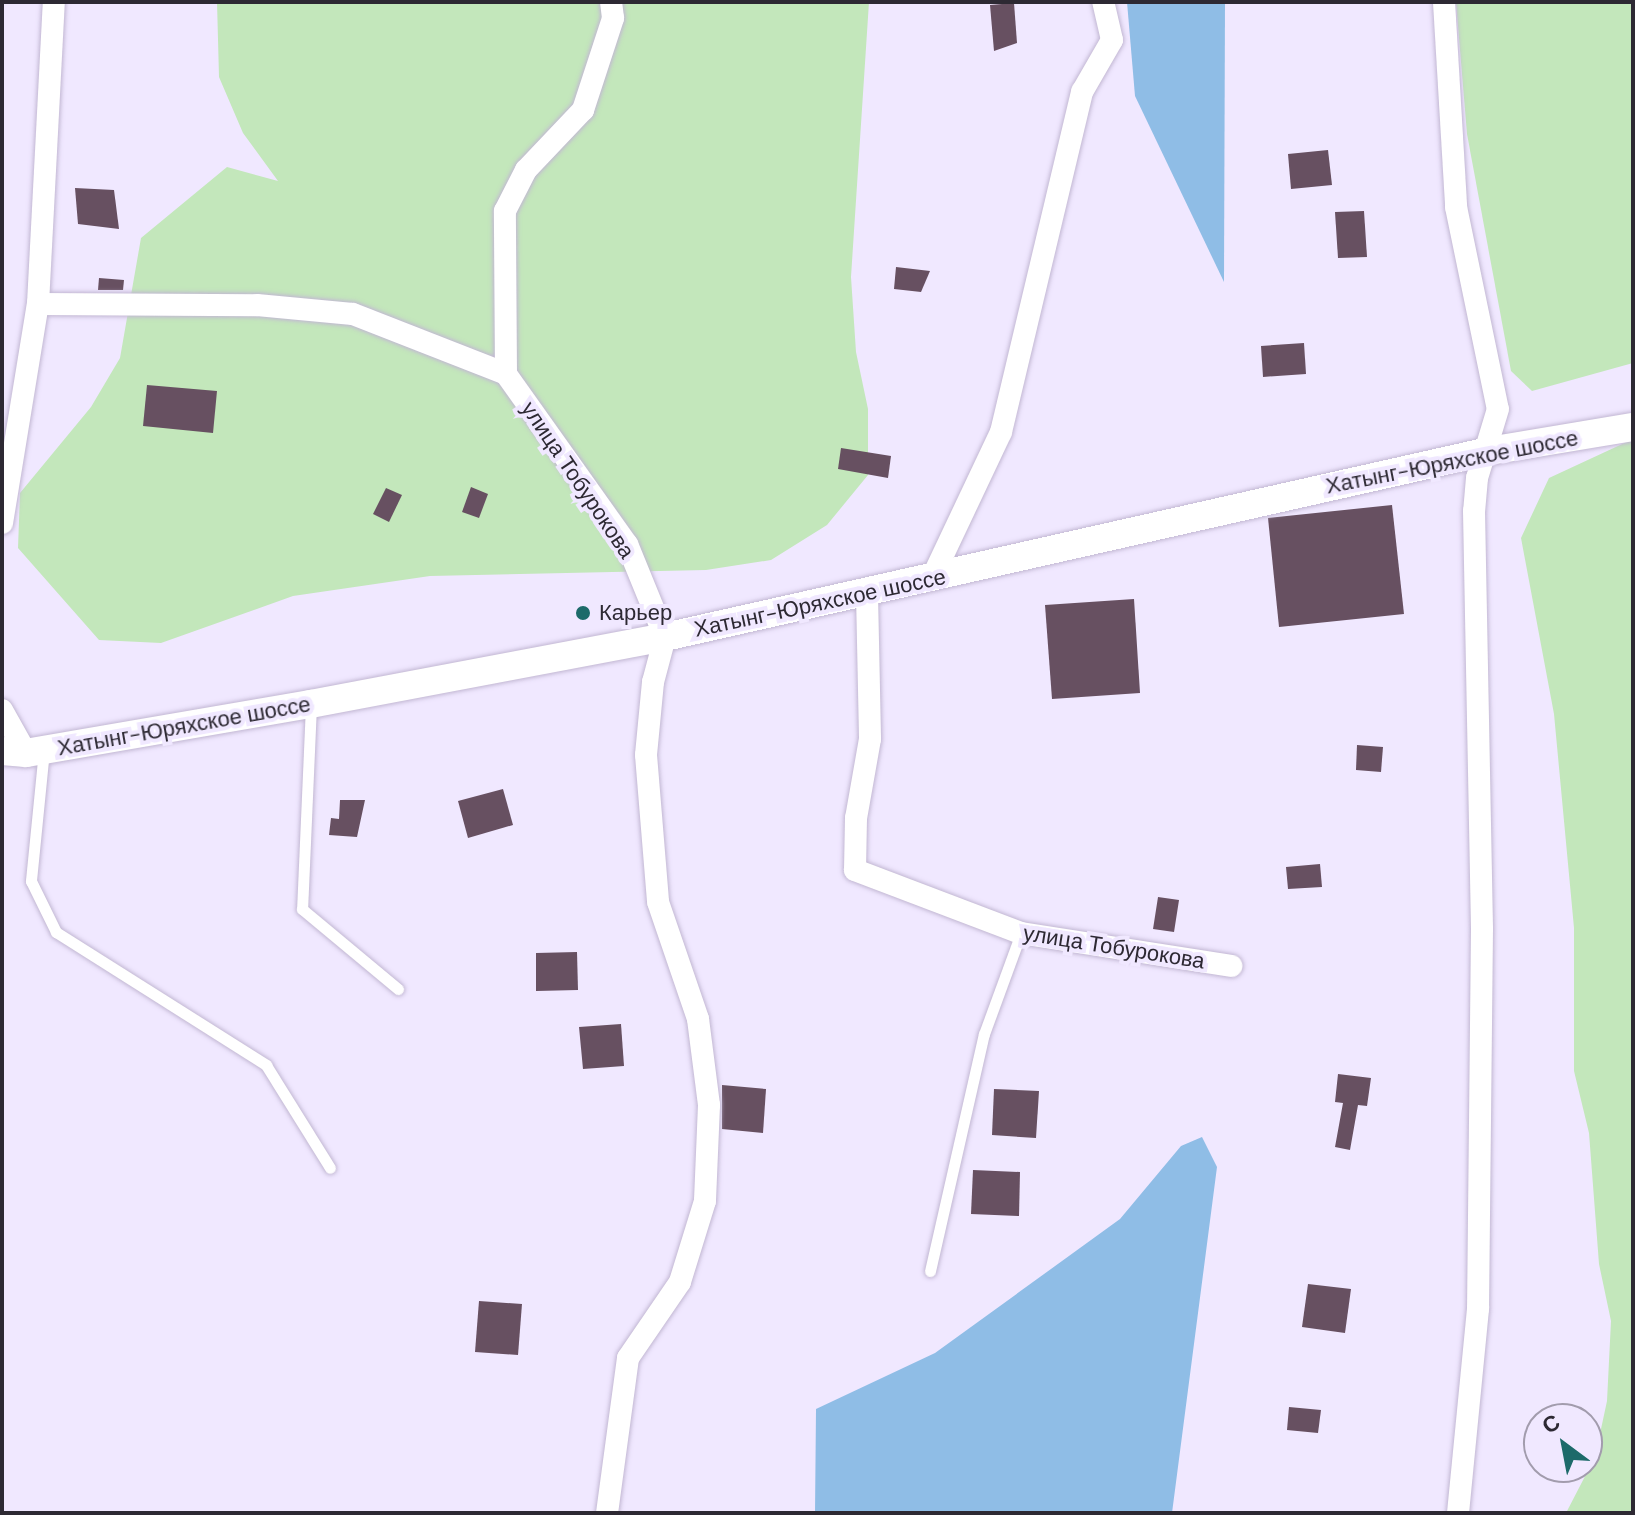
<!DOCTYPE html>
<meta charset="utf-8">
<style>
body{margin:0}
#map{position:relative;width:1635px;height:1515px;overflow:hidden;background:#f0e8ff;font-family:"DM Sans",sans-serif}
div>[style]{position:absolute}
.green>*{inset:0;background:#c3e7bb}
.water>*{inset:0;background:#8fbde6}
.building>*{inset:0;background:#675061}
.roads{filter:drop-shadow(0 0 2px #c2b7d3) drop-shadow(0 0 2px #c2b7d3)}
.service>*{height:11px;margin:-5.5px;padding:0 5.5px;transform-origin:5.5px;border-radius:5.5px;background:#fff}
.minor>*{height:22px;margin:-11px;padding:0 11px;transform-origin:11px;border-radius:11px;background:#fff}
.tertiary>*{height:28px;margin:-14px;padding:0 14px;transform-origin:14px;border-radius:14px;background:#fff}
.dots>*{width:22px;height:22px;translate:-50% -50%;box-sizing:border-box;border:4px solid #f0e8ff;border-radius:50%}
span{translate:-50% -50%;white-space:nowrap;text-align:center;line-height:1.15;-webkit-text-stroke:8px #f0e8ff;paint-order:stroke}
.street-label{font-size:22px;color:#2d2933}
.poi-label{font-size:22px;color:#2d2933}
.left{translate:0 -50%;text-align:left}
.frame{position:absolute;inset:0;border:4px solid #2d2933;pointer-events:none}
.north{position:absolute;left:1523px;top:1403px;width:80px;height:80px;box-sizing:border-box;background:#f0e8ff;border:2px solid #a29cad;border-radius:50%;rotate:328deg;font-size:22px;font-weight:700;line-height:32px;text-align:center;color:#2d2933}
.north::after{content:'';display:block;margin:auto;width:28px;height:36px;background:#1d6a6a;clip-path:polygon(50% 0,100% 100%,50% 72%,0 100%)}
</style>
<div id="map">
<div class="green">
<div style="clip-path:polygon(217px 2px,869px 2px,851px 277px,856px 352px,868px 409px,868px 475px,827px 525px,771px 560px,706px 570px,430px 576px,293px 596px,161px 643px,99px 640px,18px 548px,20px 493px,91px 407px,120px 358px,141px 238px,227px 167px,278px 181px,243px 133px,219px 77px)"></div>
<div style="clip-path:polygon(1456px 2px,1633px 2px,1633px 363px,1532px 391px,1511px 371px,1467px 134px)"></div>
<div style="clip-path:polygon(1633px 439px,1633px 1513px,1566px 1513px,1595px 1457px,1607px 1401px,1611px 1321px,1599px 1264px,1589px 1133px,1574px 1071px,1574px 928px,1554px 714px,1521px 538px,1549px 478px)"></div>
</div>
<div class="water">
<div style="clip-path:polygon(1127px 2px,1225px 2px,1224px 282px,1135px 96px)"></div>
<div style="clip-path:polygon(1202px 1137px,1217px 1167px,1172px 1513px,815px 1513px,816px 1409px,935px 1353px,1120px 1219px,1181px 1146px)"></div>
</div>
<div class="building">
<div style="clip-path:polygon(1014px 3px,1017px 43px,994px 51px,990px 5px)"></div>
<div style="clip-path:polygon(1328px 150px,1332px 185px,1291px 189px,1288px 154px)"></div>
<div style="clip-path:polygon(75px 188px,114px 190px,119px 229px,78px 224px)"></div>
<div style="clip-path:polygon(1364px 211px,1367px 257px,1338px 258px,1335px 212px)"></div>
<div style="clip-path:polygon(896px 267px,930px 271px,921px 292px,894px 289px)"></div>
<div style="clip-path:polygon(99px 278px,124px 280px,123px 290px,98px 290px)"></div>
<div style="clip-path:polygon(1304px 343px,1306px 374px,1263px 377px,1261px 346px)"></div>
<div style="clip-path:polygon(147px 385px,217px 391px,213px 433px,143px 426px)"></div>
<div style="clip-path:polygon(841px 448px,891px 456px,888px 478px,838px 469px)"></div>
<div style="clip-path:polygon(471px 487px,488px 494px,479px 518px,462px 512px)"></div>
<div style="clip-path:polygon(386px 488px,402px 495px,389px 522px,373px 514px)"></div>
<div style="clip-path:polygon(1392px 505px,1404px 614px,1279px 627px,1268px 518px)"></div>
<div style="clip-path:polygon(1134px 599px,1140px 693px,1052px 699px,1045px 605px)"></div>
<div style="clip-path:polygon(1357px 745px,1383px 747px,1381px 772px,1356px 770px)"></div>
<div style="clip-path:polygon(503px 789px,513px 825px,468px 838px,458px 801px)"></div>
<div style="clip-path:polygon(340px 800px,365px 800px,357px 837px,329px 835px,331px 818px,339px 819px)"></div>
<div style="clip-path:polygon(1320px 864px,1322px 887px,1288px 889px,1286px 867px)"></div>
<div style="clip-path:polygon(1158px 897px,1179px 900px,1174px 932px,1153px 929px)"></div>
<div style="clip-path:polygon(577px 952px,578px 990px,536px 991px,536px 953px)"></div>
<div style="clip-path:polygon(621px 1024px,624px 1066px,583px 1069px,579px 1027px)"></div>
<div style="clip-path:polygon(1338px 1074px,1371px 1078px,1367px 1106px,1358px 1105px,1350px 1150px,1335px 1147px,1343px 1103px,1335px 1102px)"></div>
<div style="clip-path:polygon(722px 1085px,766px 1089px,763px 1133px,722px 1129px)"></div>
<div style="clip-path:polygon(994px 1089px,1039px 1091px,1036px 1138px,992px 1135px)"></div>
<div style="clip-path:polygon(973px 1170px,1020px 1172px,1019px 1216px,971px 1214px)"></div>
<div style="clip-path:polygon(1308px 1284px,1351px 1289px,1345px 1333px,1302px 1327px)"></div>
<div style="clip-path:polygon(479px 1301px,522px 1304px,518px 1355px,475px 1352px)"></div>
<div style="clip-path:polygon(1289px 1407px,1321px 1410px,1318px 1433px,1287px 1430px)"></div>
</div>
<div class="roads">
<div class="service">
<div style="left:311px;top:705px;width:204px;rotate:92.5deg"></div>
<div style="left:302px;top:909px;width:125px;rotate:39.8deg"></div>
<div style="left:44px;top:750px;width:132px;rotate:95.7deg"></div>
<div style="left:31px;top:881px;width:57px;rotate:63.9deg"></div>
<div style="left:56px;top:932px;width:249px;rotate:32.3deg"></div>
<div style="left:266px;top:1065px;width:121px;rotate:58.1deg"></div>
<div style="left:930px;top:1271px;width:243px;rotate:-77.2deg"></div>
<div style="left:984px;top:1034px;width:108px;rotate:-69.9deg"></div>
</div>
<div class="minor">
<div style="left:1444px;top:2px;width:205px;rotate:86.6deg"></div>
<div style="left:1456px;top:207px;width:206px;rotate:78.3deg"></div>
<div style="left:1498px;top:409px;width:72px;rotate:106.9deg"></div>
<div style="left:1477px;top:478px;width:33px;rotate:95deg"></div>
<div style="left:1474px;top:511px;width:418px;rotate:88.9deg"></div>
<div style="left:1482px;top:929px;width:380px;rotate:90.6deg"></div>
<div style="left:1478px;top:1309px;width:205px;rotate:95.6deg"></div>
<div style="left:38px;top:304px;width:219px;rotate:0.3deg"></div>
<div style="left:257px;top:305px;width:96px;rotate:5.4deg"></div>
<div style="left:353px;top:314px;width:164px;rotate:21.4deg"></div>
<div style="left:506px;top:374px;width:209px;rotate:54.6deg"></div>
<div style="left:627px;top:544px;width:100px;rotate:67.8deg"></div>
<div style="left:665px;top:637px;width:47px;rotate:104.9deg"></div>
<div style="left:653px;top:682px;width:73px;rotate:95.5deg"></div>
<div style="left:646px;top:755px;width:147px;rotate:85.3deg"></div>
<div style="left:658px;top:902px;width:124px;rotate:71.1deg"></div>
<div style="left:698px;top:1019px;width:87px;rotate:82.7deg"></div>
<div style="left:709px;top:1105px;width:96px;rotate:92.4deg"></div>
<div style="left:705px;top:1201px;width:85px;rotate:107.2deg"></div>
<div style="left:680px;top:1282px;width:92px;rotate:124.4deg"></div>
<div style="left:628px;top:1358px;width:156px;rotate:97.7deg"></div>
<div style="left:506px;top:374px;width:163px;rotate:-90.4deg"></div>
<div style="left:505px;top:211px;width:46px;rotate:-62.9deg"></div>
<div style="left:526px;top:170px;width:83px;rotate:-46.5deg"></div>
<div style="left:583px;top:110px;width:97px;rotate:-71.9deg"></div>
<div style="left:613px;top:18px;width:16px;rotate:-97deg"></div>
<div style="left:2px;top:523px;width:222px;rotate:-80.7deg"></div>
<div style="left:38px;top:304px;width:302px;rotate:-87deg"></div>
<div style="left:932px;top:578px;width:161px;rotate:-64.7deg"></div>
<div style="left:1001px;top:432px;width:350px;rotate:-76.6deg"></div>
<div style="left:1082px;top:92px;width:60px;rotate:-60deg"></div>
<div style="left:1112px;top:40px;width:39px;rotate:-103deg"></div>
<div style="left:867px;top:594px;width:145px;rotate:88.8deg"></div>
<div style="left:870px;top:739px;width:80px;rotate:100deg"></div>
<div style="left:856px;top:818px;width:52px;rotate:91.1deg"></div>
<div style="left:855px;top:870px;width:178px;rotate:20.8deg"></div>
<div style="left:1021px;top:933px;width:213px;rotate:8.9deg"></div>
<div style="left:2px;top:710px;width:49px;rotate:60.8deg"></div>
</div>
<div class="tertiary">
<div style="left:2px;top:751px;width:24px;rotate:5deg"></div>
<div style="left:26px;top:753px;width:289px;rotate:-9.8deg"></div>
<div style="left:311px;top:704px;width:360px;rotate:-10.7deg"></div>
<div style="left:665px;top:637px;width:845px;rotate:-12.72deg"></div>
<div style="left:1489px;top:451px;width:146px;rotate:-9.5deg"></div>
</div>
</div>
<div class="dots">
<div style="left:583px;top:613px;background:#1d6a6a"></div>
</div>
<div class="street-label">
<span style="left:1452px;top:462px;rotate:-11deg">Хатынг-Юряхское шоссе</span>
<span style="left:578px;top:480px;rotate:56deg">улица Тобурокова</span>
<span style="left:820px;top:603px;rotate:-12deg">Хатынг-Юряхское шоссе</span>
<span style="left:184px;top:726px;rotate:-10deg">Хатынг-Юряхское шоссе</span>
<span style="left:1114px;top:947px;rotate:9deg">улица Тобурокова</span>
</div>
<div class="poi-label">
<span class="left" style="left:599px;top:613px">Карьер</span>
</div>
<div class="frame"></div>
<div class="north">С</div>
</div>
